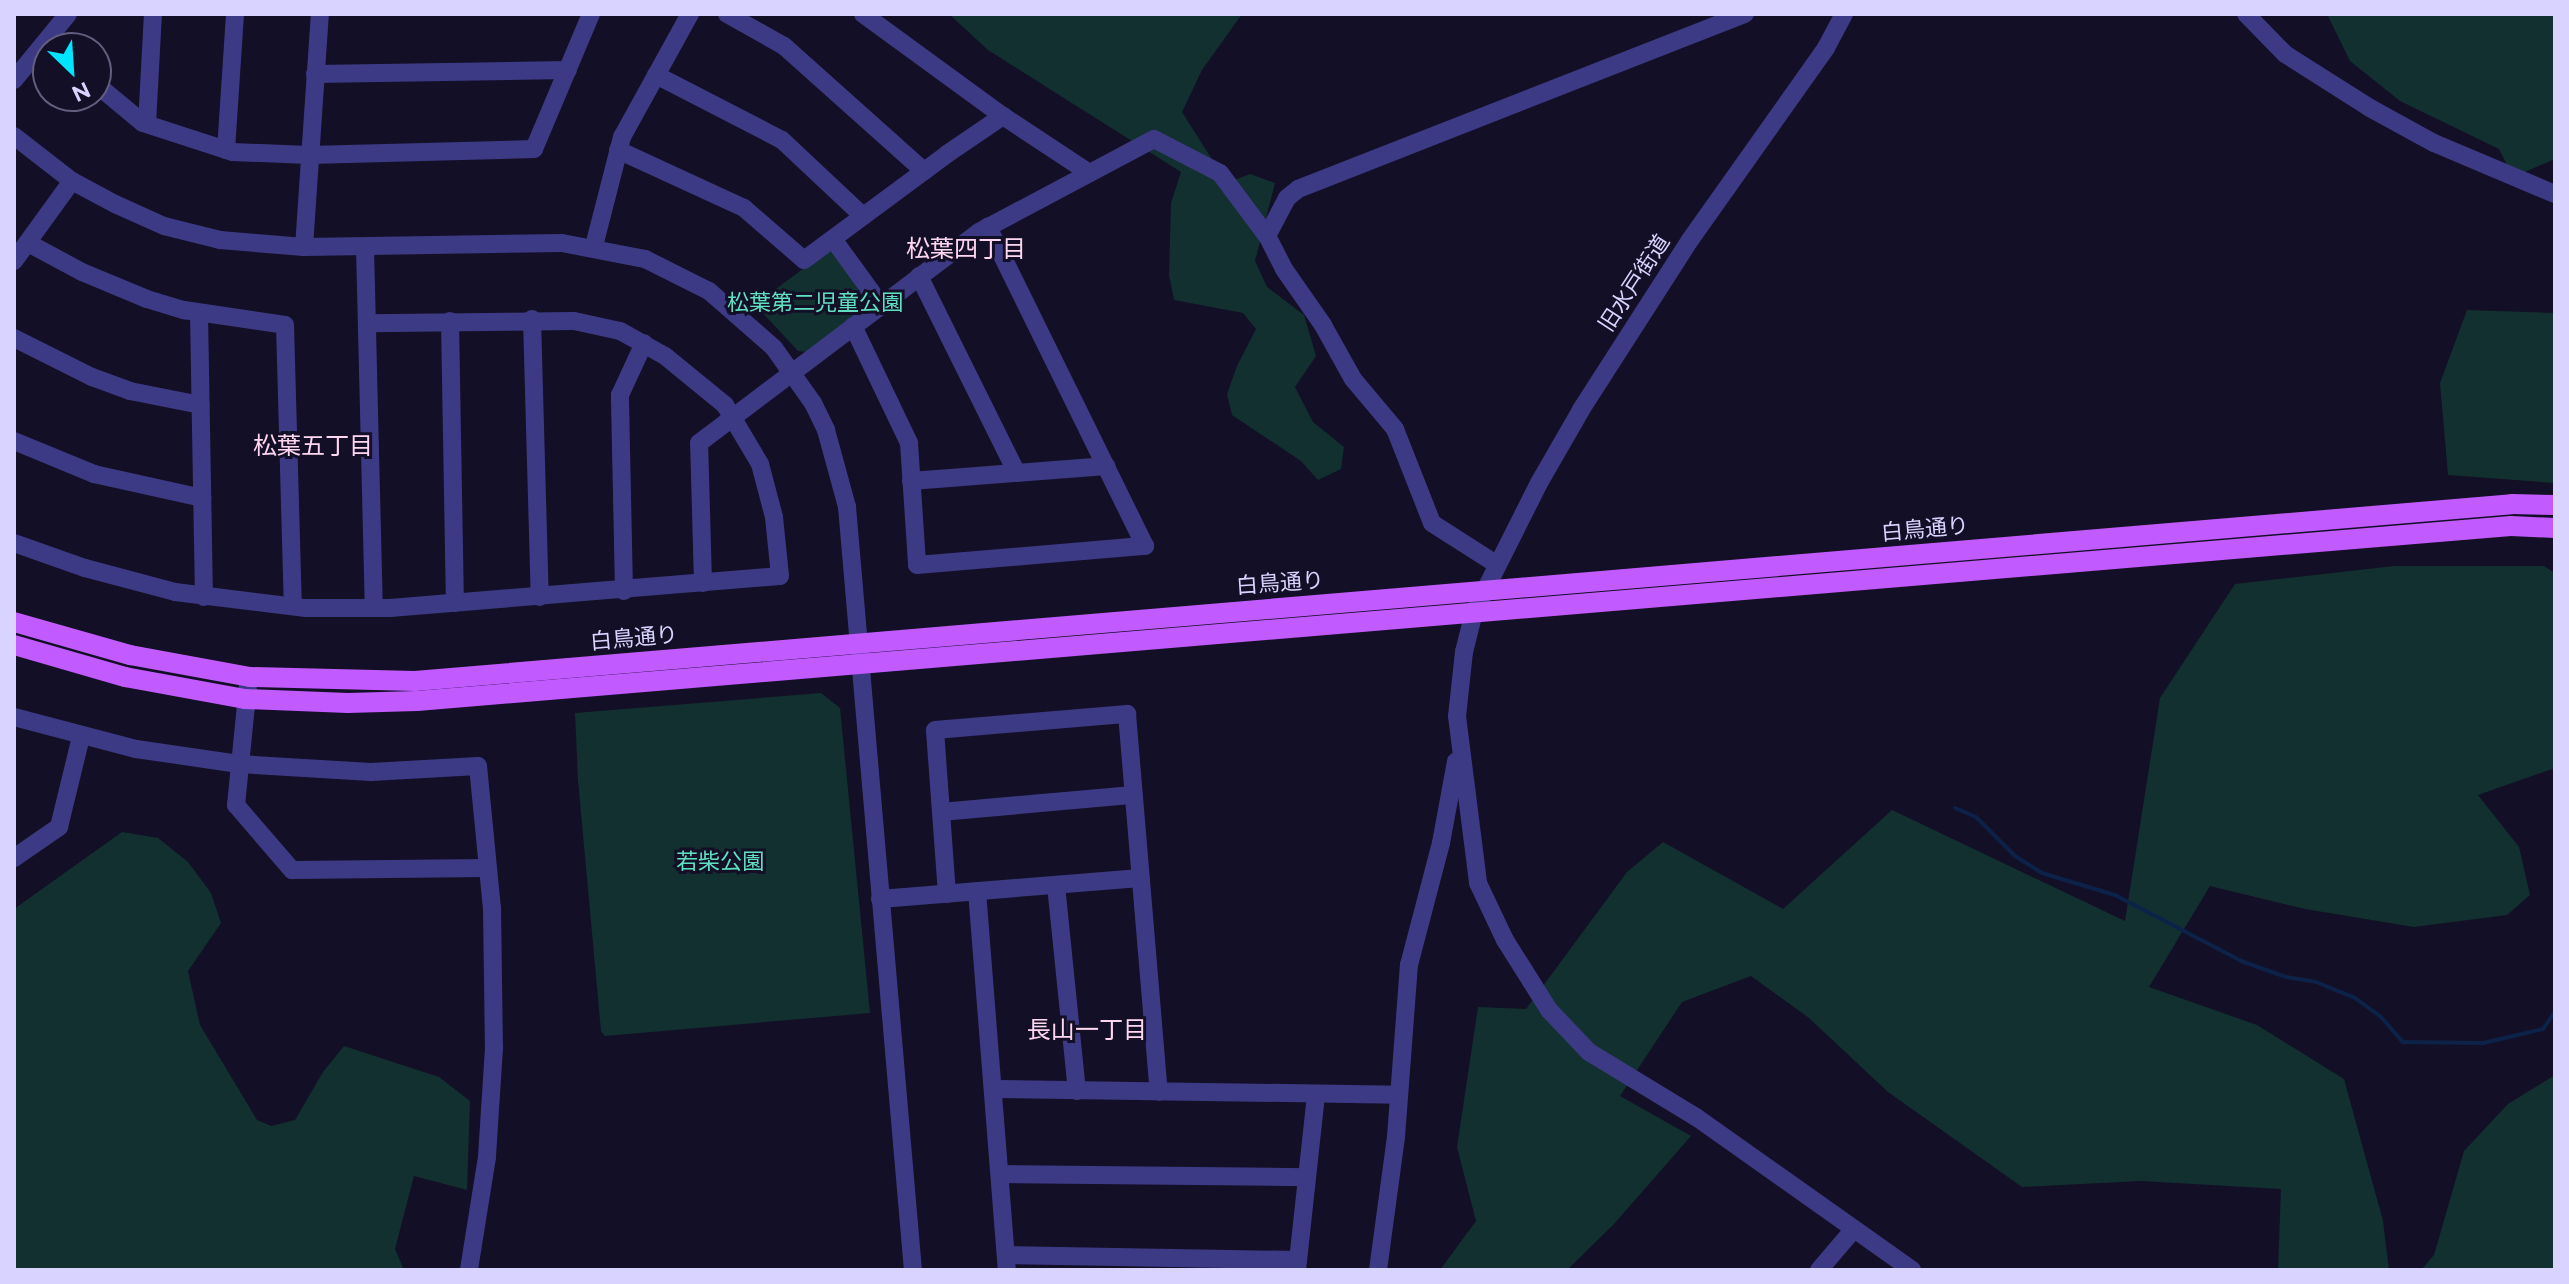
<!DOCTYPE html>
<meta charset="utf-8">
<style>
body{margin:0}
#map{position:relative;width:2569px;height:1284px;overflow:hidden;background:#130f26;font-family:Raleway,"Noto Sans JP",sans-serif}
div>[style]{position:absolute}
.green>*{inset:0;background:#12302f}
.stream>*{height:4px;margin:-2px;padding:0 2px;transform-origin:2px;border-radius:2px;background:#0c2248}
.minor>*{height:18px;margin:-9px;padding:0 9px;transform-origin:9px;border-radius:9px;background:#3d3a85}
.major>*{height:20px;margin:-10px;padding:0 10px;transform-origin:10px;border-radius:10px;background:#c25bff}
span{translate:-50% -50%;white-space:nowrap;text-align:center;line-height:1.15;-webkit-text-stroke:6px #130f26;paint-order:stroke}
.street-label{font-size:22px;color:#d9d4ff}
.park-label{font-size:22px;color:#5fe0c0}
.neighbourhood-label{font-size:24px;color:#ffd6f0}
.frame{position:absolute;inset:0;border:16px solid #d9d4ff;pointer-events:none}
.north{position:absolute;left:32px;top:32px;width:80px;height:80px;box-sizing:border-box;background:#130f26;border:2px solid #625e7d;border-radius:50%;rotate:155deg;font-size:22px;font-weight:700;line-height:32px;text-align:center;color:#d9d4ff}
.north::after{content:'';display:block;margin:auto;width:28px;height:36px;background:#00e5ff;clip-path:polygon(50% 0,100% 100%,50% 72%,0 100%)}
</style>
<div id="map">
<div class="green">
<div style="clip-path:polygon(949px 14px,1242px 14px,1202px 70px,1182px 112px,1227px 183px,1250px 174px,1275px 183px,1255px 261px,1267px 287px,1304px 315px,1316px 356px,1295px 387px,1313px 422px,1344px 447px,1341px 469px,1318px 480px,1301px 461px,1232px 415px,1227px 394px,1237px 366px,1256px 329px,1243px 313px,1174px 300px,1169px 275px,1171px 203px,1181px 172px,988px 50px)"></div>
<div style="clip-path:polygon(2327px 14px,2555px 14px,2555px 159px,2513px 177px,2499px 149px,2400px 101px,2350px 61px)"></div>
<div style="clip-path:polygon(827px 251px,835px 252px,869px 298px,867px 307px,807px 352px,798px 351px,757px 307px,757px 303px)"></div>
<div style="clip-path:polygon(2467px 310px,2555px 313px,2555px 483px,2448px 475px,2440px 383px)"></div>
<div style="clip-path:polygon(2394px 566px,2544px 566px,2555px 573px,2555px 768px,2478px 795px,2519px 847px,2530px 895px,2507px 915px,2414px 927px,2305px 909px,2210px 886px,2149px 987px,2257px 1025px,2344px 1079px,2383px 1221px,2389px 1270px,2278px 1270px,2281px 1189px,2141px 1181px,2022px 1187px,1888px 1092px,1809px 1018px,1751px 976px,1682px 1002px,1620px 1096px,1691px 1136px,1614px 1224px,1567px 1270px,1440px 1270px,1476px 1221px,1457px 1147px,1478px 1007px,1526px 1009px,1627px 872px,1663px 842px,1783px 909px,1892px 810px,2125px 921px,2160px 698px,2235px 584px)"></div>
<div style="clip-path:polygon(821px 693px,840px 708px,870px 1013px,605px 1036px,601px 1031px,578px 780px,575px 713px)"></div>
<div style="clip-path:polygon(122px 832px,158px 838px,188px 862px,211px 893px,221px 923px,188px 971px,200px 1025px,257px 1120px,271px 1126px,295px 1120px,323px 1072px,344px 1046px,439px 1077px,470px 1101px,467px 1190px,414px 1176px,395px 1249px,404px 1270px,14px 1270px,14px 909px)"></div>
<div style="clip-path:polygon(2555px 1075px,2555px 1270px,2421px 1270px,2434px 1255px,2464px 1151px,2508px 1104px)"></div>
</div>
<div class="stream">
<div style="left:1955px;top:808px;width:23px;rotate:23deg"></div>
<div style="left:1976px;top:817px;width:55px;rotate:45deg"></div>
<div style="left:2015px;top:856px;width:32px;rotate:32deg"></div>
<div style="left:2042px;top:873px;width:76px;rotate:16.8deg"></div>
<div style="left:2115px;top:895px;width:142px;rotate:27.6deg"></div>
<div style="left:2241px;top:961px;width:48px;rotate:19.6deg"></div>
<div style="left:2286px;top:977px;width:30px;rotate:9deg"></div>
<div style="left:2316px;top:982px;width:42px;rotate:22.3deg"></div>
<div style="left:2355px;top:998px;width:32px;rotate:36deg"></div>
<div style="left:2381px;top:1017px;width:33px;rotate:49deg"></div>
<div style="left:2403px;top:1042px;width:80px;rotate:0.7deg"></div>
<div style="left:2483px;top:1043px;width:62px;rotate:-13.1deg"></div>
<div style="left:2543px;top:1029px;width:21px;rotate:-55deg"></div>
</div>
<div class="minor">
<div style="left:727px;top:14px;width:65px;rotate:29.3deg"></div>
<div style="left:784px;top:46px;width:188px;rotate:41.8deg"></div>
<div style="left:863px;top:14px;width:173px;rotate:36.1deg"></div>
<div style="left:1003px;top:116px;width:103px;rotate:33.5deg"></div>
<div style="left:1844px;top:14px;width:38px;rotate:118deg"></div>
<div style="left:1826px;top:48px;width:235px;rotate:125.3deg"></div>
<div style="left:1690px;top:240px;width:202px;rotate:122.7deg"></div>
<div style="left:1581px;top:410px;width:84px;rotate:119.9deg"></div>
<div style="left:1539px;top:483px;width:144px;rotate:116.7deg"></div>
<div style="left:1474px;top:612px;width:41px;rotate:104deg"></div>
<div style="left:1464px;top:652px;width:64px;rotate:96.2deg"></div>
<div style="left:1457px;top:716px;width:168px;rotate:82.8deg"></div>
<div style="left:1478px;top:883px;width:63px;rotate:64.7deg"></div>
<div style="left:1505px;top:940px;width:83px;rotate:57.8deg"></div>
<div style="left:1549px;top:1010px;width:58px;rotate:46.4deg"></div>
<div style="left:1589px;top:1052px;width:125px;rotate:31.3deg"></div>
<div style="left:1696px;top:1117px;width:265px;rotate:35.3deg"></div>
<div style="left:2246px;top:14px;width:56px;rotate:45.7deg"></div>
<div style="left:2285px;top:54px;width:101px;rotate:32.4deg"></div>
<div style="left:2370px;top:108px;width:73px;rotate:28.7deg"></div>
<div style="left:2434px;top:143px;width:131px;rotate:22.9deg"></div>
<div style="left:315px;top:74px;width:253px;rotate:-0.9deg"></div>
<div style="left:656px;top:75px;width:142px;rotate:27.3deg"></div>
<div style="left:782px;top:140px;width:111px;rotate:43.2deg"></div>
<div style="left:14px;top:80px;width:85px;rotate:-50.7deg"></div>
<div style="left:96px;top:84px;width:61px;rotate:39.7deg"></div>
<div style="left:143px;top:123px;width:94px;rotate:18deg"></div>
<div style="left:232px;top:152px;width:77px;rotate:2.2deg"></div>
<div style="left:309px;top:155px;width:225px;rotate:-1.5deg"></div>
<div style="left:534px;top:149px;width:147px;rotate:-67.1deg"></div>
<div style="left:147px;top:124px;width:110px;rotate:-86.9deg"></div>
<div style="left:14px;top:136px;width:73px;rotate:37.8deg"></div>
<div style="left:72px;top:181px;width:49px;rotate:28.1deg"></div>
<div style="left:115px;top:204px;width:54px;rotate:24.2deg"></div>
<div style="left:164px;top:226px;width:58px;rotate:14deg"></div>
<div style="left:220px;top:240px;width:84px;rotate:4.8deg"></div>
<div style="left:304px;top:247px;width:258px;rotate:-0.9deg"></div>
<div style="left:562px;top:243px;width:85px;rotate:10.9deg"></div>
<div style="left:645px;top:259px;width:72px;rotate:26.6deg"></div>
<div style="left:709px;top:291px;width:86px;rotate:41.2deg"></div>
<div style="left:774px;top:348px;width:67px;rotate:54.7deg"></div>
<div style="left:813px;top:403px;width:30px;rotate:64deg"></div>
<div style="left:826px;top:430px;width:80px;rotate:74.7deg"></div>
<div style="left:847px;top:507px;width:766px;rotate:85.06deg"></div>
<div style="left:226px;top:150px;width:136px;rotate:-86.2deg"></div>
<div style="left:618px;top:150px;width:139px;rotate:24.7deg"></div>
<div style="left:744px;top:208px;width:79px;rotate:40.9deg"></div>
<div style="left:804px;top:260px;width:178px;rotate:-36.5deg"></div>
<div style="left:947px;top:154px;width:68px;rotate:-34.2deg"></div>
<div style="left:833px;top:239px;width:82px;rotate:54deg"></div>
<div style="left:28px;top:243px;width:61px;rotate:28.2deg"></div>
<div style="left:82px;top:272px;width:70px;rotate:22.6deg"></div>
<div style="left:147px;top:299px;width:39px;rotate:17deg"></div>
<div style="left:184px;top:310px;width:102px;rotate:8.4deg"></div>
<div style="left:285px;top:325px;width:281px;rotate:88.4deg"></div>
<div style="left:594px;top:246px;width:113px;rotate:-75.6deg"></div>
<div style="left:622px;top:137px;width:141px;rotate:-61.1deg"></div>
<div style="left:304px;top:247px;width:234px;rotate:-86.1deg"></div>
<div style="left:365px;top:247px;width:361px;rotate:88.6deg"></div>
<div style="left:14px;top:261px;width:99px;rotate:-54.1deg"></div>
<div style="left:919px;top:276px;width:220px;rotate:63.6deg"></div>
<div style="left:199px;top:313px;width:284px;rotate:89deg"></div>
<div style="left:532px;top:319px;width:278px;rotate:88.4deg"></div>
<div style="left:450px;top:321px;width:282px;rotate:89deg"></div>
<div style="left:853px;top:326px;width:130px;rotate:64.4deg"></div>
<div style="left:909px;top:443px;width:122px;rotate:86.2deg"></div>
<div style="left:917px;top:565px;width:229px;rotate:-4.8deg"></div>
<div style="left:1145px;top:546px;width:356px;rotate:-116.2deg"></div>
<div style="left:14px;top:338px;width:87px;rotate:26.6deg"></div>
<div style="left:92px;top:377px;width:40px;rotate:20.2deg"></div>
<div style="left:130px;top:391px;width:72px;rotate:11.2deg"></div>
<div style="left:14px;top:441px;width:87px;rotate:22.4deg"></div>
<div style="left:94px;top:474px;width:111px;rotate:12.5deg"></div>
<div style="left:911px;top:481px;width:196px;rotate:-4.4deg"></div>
<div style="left:14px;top:543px;width:75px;rotate:19.4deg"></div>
<div style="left:85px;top:568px;width:93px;rotate:14.9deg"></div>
<div style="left:175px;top:592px;width:132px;rotate:7deg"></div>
<div style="left:306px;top:608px;width:84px"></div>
<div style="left:390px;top:608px;width:391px;rotate:-4.7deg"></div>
<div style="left:780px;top:576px;width:59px;rotate:-95.8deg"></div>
<div style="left:774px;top:517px;width:55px;rotate:-104.8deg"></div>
<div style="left:760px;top:464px;width:69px;rotate:-120.7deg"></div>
<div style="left:725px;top:405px;width:77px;rotate:-140.8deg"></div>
<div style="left:665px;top:356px;width:51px;rotate:-150.9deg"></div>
<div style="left:620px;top:331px;width:47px;rotate:-167.7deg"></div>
<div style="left:574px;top:321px;width:206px;rotate:179.4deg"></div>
<div style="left:1496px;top:564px;width:76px;rotate:-147.4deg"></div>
<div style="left:1432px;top:523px;width:101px;rotate:-111.5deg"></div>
<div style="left:1395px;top:429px;width:65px;rotate:-130deg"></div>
<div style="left:1353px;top:379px;width:62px;rotate:-119.1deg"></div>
<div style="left:1323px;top:325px;width:68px;rotate:-124.9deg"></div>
<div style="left:1284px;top:269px;width:37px;rotate:-117deg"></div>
<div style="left:1267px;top:236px;width:43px;rotate:-62.2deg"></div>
<div style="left:1287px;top:198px;width:14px;rotate:-39deg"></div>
<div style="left:1298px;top:189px;width:480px;rotate:-21.4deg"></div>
<div style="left:703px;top:583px;width:140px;rotate:-91.6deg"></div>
<div style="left:699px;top:443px;width:351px;rotate:-37deg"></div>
<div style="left:979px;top:232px;width:198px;rotate:-28deg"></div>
<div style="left:1154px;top:139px;width:74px;rotate:27.3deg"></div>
<div style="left:1220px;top:173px;width:79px;rotate:53.3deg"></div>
<div style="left:624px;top:591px;width:196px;rotate:-91.2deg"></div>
<div style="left:620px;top:395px;width:57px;rotate:-65.2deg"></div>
<div style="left:248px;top:685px;width:121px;rotate:95.7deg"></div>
<div style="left:236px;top:805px;width:86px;rotate:49.3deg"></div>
<div style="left:292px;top:870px;width:195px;rotate:-0.6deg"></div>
<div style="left:14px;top:717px;width:126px;rotate:14.7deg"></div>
<div style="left:136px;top:749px;width:104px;rotate:8.3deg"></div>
<div style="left:239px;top:764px;width:132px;rotate:3.5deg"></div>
<div style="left:371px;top:772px;width:107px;rotate:-3.2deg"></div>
<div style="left:478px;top:766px;width:143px;rotate:84.4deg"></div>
<div style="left:492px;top:908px;width:140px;rotate:89.2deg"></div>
<div style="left:494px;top:1048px;width:109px;rotate:93.7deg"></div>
<div style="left:487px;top:1157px;width:114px;rotate:99.1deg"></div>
<div style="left:941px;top:812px;width:193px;rotate:-5.1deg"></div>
<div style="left:14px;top:858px;width:55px;rotate:-34.6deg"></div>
<div style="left:59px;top:827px;width:93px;rotate:-76.3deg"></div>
<div style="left:1056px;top:885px;width:207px;rotate:84.2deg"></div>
<div style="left:977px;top:891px;width:380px;rotate:85.5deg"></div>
<div style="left:947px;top:894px;width:164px;rotate:-94.2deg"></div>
<div style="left:935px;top:730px;width:193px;rotate:-4.8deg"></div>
<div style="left:1127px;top:714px;width:379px;rotate:85.2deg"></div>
<div style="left:880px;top:899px;width:261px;rotate:-4.6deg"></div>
<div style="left:993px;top:1089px;width:405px;rotate:0.8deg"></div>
<div style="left:1000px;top:1174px;width:307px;rotate:0.6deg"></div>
<div style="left:1006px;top:1255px;width:292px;rotate:1deg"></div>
<div style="left:1297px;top:1270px;width:177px;rotate:-83.8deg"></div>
<div style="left:1378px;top:1270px;width:134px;rotate:-82.3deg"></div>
<div style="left:1396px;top:1137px;width:172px;rotate:-85.7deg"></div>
<div style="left:1409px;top:965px;width:126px;rotate:-75.3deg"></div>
<div style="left:1441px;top:843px;width:83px;rotate:-79.6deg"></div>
<div style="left:1819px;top:1270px;width:54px;rotate:-49.5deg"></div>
</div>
<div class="major">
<div style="left:14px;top:622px;width:121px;rotate:15.9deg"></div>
<div style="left:130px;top:655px;width:122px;rotate:10.4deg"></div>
<div style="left:250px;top:677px;width:165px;rotate:1.4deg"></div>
<div style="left:415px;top:681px;width:2104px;rotate:-4.82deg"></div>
<div style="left:2512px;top:504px;width:43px;rotate:1.3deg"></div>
<div style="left:14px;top:645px;width:116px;rotate:16.1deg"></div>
<div style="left:125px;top:677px;width:122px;rotate:10.4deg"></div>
<div style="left:245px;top:699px;width:103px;rotate:2.2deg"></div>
<div style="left:348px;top:703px;width:69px;rotate:-1.7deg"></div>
<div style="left:417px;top:701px;width:2101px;rotate:-4.78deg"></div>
<div style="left:2511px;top:526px;width:44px;rotate:2.6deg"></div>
</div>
<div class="street-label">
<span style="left:1634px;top:283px;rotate:-57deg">旧水戸街道</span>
<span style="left:1925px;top:529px;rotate:-5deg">白鳥通り</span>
<span style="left:1280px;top:583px;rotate:-4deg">白鳥通り</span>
<span style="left:634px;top:638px;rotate:-5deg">白鳥通り</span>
</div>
<div class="park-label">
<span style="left:815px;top:303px">松葉第二児童公園</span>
<span style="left:720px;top:862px">若柴公園</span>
</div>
<div class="neighbourhood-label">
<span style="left:966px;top:249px">松葉四丁目</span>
<span style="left:313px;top:446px">松葉五丁目</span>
<span style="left:1087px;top:1030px">長山一丁目</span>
</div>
<div class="frame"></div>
<div class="north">N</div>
</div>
